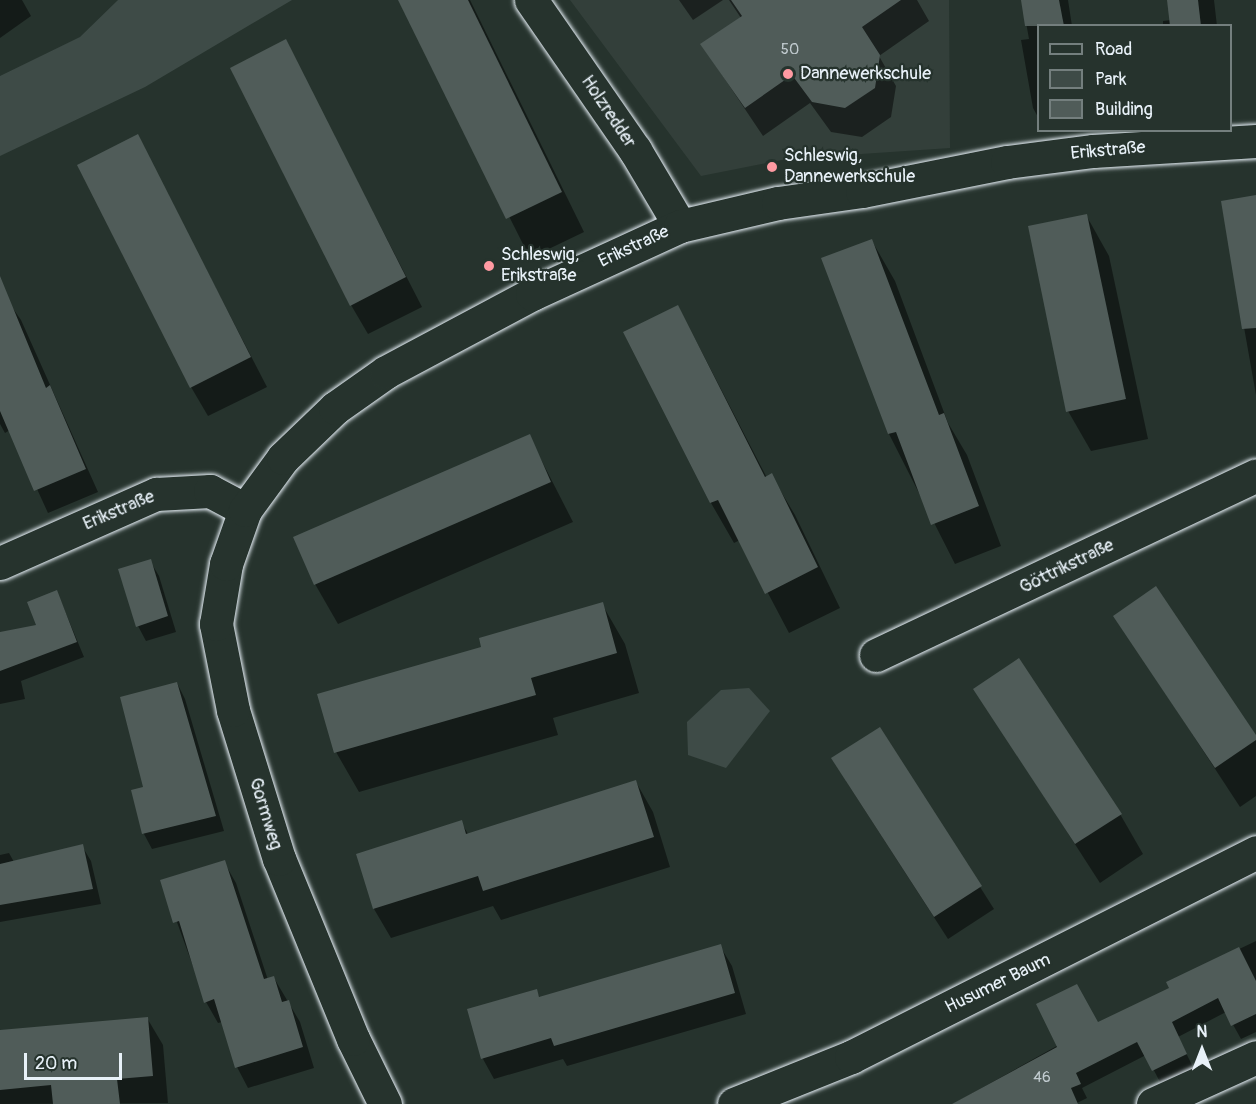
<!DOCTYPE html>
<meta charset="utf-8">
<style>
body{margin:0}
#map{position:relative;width:1256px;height:1104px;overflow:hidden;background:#26332d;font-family:Pangolin,sans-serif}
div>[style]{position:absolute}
.built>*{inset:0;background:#333f3a}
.green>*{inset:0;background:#3e4b47}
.shadow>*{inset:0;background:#0007}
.building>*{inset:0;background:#505c59}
.roads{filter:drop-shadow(0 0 2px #e8f1f8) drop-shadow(0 0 2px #e8f1f8)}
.minor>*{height:33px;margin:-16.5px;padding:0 16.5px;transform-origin:16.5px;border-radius:16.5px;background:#26332d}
.dots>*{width:16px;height:16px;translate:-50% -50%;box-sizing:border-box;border:3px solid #26332d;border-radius:50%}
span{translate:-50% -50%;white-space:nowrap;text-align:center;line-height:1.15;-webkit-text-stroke:4.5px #26332d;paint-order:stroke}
.number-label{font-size:15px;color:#c2ccd0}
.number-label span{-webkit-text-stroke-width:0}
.poi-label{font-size:18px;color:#e8f1f8}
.left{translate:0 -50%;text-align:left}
.street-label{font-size:18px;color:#e8f1f8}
.legend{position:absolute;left:1037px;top:24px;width:195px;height:108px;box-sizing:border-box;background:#26332d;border:2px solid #747f7e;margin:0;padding:8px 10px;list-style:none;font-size:18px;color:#e8f1f8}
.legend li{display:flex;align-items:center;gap:12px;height:30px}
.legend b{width:30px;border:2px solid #747f7e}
.north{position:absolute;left:1172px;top:1020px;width:60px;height:60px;-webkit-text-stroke:4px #26332d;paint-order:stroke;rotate:0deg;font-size:16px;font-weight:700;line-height:24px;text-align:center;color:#e8f1f8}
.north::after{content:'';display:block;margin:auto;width:21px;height:27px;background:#e8f1f8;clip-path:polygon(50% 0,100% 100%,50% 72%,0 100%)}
.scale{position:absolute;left:24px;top:1053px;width:98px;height:27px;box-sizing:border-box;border:3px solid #e8f1f8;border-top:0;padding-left:8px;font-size:18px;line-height:21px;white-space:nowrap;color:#e8f1f8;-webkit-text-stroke:4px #26332d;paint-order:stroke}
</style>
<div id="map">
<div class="built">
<div style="clip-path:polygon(570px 0,949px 0,950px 148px,787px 159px,701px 176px)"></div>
</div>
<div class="green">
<div style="clip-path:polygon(118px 0,292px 0,145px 87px,0 156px,0 76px,80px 37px)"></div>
<div style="clip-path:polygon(749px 688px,770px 711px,726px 768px,688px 755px,687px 722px,721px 690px)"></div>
</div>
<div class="shadow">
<div style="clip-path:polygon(0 0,22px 0,31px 16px,0 38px)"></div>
<div style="clip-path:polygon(400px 0,470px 0,584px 232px,530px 258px)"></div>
<div style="clip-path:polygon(679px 0,723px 0,693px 20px)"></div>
<div style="clip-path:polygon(729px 0,917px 0,929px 21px,879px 56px,896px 86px,891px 117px,862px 137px,831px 132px,810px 103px,763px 136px,702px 45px,741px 18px)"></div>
<div style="clip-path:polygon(1022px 0,1068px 0,1072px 26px,1038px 26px,1038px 117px,1033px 108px,1021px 40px,1029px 39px)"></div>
<div style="clip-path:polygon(1168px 0,1214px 0,1217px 26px,1163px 26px,1163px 21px,1171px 20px)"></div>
<div style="clip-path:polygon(285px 41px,422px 307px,368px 334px,351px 305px)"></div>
<div style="clip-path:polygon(137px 136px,267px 387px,208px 416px,191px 387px)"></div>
<div style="clip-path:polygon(1256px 197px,1256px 395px,1222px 203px)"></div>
<div style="clip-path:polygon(1086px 215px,1109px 256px,1148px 439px,1091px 451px,1068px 411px)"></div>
<div style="clip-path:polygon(872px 241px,895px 281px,948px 423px,967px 455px,1001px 546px,955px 564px,889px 434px)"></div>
<div style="clip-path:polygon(0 290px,21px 320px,98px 492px,48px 513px,10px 430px,5px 433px,0 424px)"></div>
<div style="clip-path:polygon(678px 306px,767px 478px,771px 475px,795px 515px,840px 608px,789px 633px,740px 540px,734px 543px,711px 503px,625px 333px)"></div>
<div style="clip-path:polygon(529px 436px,573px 522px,338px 624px,315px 584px)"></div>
<div style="clip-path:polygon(150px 561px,159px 576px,176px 632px,146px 641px,138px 626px)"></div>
<div style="clip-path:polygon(57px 592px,84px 657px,21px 681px,25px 699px,0 704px,0 634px,38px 626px)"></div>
<div style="clip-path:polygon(602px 604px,625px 644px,639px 693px,553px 718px,558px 735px,359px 792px,336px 752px,483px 648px)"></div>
<div style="clip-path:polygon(1115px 616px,1256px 738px,1256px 796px,1240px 807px)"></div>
<div style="clip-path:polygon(177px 683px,185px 699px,224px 831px,152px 849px,144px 834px,133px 791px,145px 788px)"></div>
<div style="clip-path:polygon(975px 689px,1120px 814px,1143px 854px,1100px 883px)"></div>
<div style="clip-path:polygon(880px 729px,994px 909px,948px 939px,846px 781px)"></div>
<div style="clip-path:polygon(636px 782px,653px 812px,670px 867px,501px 920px,493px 906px,391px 938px,374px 909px,357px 855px,461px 822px,468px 834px)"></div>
<div style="clip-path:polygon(82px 846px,91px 861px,101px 904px,0 922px,0 855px,9px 853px,14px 862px)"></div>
<div style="clip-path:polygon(224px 862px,236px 883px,268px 980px,274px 978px,300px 1022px,314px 1068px,248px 1088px,237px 1067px,222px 1022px,218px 1023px,206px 1002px,162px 881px)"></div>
<div style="clip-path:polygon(1256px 941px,1256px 1032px,1241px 1039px,1226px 1012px,1178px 1037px,1194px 1069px,1161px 1084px,1146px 1055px,1082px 1088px,1087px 1098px,1075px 1104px,953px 1104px,1098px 1023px,1171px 989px,1168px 983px)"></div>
<div style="clip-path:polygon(720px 946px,732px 966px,746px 1014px,567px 1066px,563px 1059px,494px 1079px,483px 1059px,468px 1010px,536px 991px,540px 998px)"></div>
<div style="clip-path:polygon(147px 1018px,163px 1045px,168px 1103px,0 1104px,0 1032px)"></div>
</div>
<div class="building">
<div style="clip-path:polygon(398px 0,468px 0,562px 192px,506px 219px)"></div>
<div style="clip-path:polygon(731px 0,901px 0,862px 27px,880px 55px,875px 88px,845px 108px,812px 102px,792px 75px,745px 108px,700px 44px,742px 16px)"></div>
<div style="clip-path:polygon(1021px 0,1059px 0,1064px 26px,1025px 26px)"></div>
<div style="clip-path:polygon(1167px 0,1198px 0,1201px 26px,1170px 26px)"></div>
<div style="clip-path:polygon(286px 39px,406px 277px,350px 306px,230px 68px)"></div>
<div style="clip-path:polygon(138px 134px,251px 357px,190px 388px,77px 165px)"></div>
<div style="clip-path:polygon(1256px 195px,1256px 328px,1242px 329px,1221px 201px)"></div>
<div style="clip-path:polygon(1087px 214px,1126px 399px,1066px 412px,1028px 226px)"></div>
<div style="clip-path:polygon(872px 239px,939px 415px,944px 413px,979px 506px,931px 525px,896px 432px,888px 434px,821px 258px)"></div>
<div style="clip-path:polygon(0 276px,46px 388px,50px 385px,86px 469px,34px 491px,0 411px)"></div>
<div style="clip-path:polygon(678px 305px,765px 477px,772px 473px,818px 567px,765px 594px,718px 500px,710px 503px,623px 332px)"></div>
<div style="clip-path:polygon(530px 434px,551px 482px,314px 585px,293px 537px)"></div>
<div style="clip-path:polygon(151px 559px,168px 616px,136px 627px,118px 569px)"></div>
<div style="clip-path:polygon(1156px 586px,1256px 735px,1256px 740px,1215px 768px,1113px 616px)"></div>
<div style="clip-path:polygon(57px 590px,77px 642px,0 671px,0 632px,36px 625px,27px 602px)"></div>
<div style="clip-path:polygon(603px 602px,617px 653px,531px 678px,536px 695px,334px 753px,317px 694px,481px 647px,479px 638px)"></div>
<div style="clip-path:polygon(1019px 658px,1122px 814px,1075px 844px,973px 689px)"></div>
<div style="clip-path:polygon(177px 682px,216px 816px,142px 834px,131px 790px,143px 787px,120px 697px)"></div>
<div style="clip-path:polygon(880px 727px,982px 886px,934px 917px,831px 758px)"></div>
<div style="clip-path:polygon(636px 780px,654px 837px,483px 891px,478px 876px,373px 909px,356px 854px,462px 820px,466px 834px)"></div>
<div style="clip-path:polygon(83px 844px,93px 889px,0 905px,0 864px)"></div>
<div style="clip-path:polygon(225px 860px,264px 979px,274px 976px,282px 1002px,289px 1000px,303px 1047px,235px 1068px,214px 999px,204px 1003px,179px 921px,173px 923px,160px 880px)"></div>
<div style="clip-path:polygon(721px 944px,735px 993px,554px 1046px,551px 1038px,481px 1059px,467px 1009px,537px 989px,539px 997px)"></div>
<div style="clip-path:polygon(1239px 947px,1256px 981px,1256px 1014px,1231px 1026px,1218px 998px,1172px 1022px,1187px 1054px,1152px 1071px,1137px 1042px,1076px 1073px,1081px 1084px,1071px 1088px,1078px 1104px,952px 1104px,1057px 1047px,1036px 1004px,1077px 984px,1098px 1022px,1169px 988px,1166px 982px)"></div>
<div style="clip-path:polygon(148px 1017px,153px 1076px,117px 1079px,120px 1104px,53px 1104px,51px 1085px,0 1090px,0 1030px)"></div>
</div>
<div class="roads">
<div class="minor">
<div style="left:531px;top:0;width:183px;rotate:55.3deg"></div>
<div style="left:635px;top:150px;width:88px;rotate:59.4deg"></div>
<div style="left:0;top:563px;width:171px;rotate:-23.9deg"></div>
<div style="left:156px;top:494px;width:54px;rotate:-3.2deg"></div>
<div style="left:210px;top:491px;width:40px;rotate:28deg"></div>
<div style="left:876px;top:655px;width:420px;rotate:-25.3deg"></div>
<div style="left:385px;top:1104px;width:72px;rotate:-116.2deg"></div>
<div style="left:353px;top:1039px;width:195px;rotate:-112.3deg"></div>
<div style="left:279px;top:859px;width:156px;rotate:-107.2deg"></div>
<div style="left:233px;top:710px;width:88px;rotate:-101.2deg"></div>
<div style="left:216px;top:624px;width:61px;rotate:-80.5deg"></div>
<div style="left:226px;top:564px;width:57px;rotate:-70.6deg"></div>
<div style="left:245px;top:510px;width:64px;rotate:-53.8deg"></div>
<div style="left:283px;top:458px;width:72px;rotate:-43.9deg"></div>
<div style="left:335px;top:408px;width:62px;rotate:-35.2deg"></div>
<div style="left:386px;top:372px;width:166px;rotate:-28.1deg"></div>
<div style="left:532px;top:294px;width:163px;rotate:-24.7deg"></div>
<div style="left:680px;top:226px;width:101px;rotate:-13.2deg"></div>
<div style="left:778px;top:203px;width:85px;rotate:-8.1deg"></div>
<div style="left:862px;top:191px;width:148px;rotate:-11.3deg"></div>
<div style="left:1007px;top:162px;width:87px;rotate:-7.3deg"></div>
<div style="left:1093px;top:151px;width:163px;rotate:-3.5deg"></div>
<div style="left:734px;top:1104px;width:126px;rotate:-21.9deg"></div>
<div style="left:851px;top:1057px;width:454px;rotate:-26.8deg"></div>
<div style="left:1153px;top:1104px;width:113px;rotate:-24.5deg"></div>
</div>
</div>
<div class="dots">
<div style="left:788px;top:74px;background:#ff9aa2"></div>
<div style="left:772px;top:167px;background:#ff9aa2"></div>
<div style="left:489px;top:266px;background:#ff9aa2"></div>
</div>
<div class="number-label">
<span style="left:790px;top:50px">50</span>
<span style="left:1042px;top:1078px">46</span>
</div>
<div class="poi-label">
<span class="left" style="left:800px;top:74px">Dannewerkschule</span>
<span class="left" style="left:784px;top:167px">Schleswig,<br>Dannewerkschule</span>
<span class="left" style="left:501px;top:266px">Schleswig,<br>Erikstraße</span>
</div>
<div class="street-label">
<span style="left:608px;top:112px;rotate:56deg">Holzredder</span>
<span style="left:1108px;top:151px;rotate:-5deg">Erikstraße</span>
<span style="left:634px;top:247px;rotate:-25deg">Erikstraße</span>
<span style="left:119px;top:511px;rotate:-23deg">Erikstraße</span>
<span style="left:1067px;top:567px;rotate:-26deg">Göttrikstraße</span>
<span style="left:265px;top:814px;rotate:73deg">Gormweg</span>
<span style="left:998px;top:984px;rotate:-26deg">Husumer Baum</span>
</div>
<ul class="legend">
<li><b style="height:8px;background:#26332d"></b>Road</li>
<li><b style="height:16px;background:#3e4b47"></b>Park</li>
<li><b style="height:16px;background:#505c59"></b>Building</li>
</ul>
<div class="north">N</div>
<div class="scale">20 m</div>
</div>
